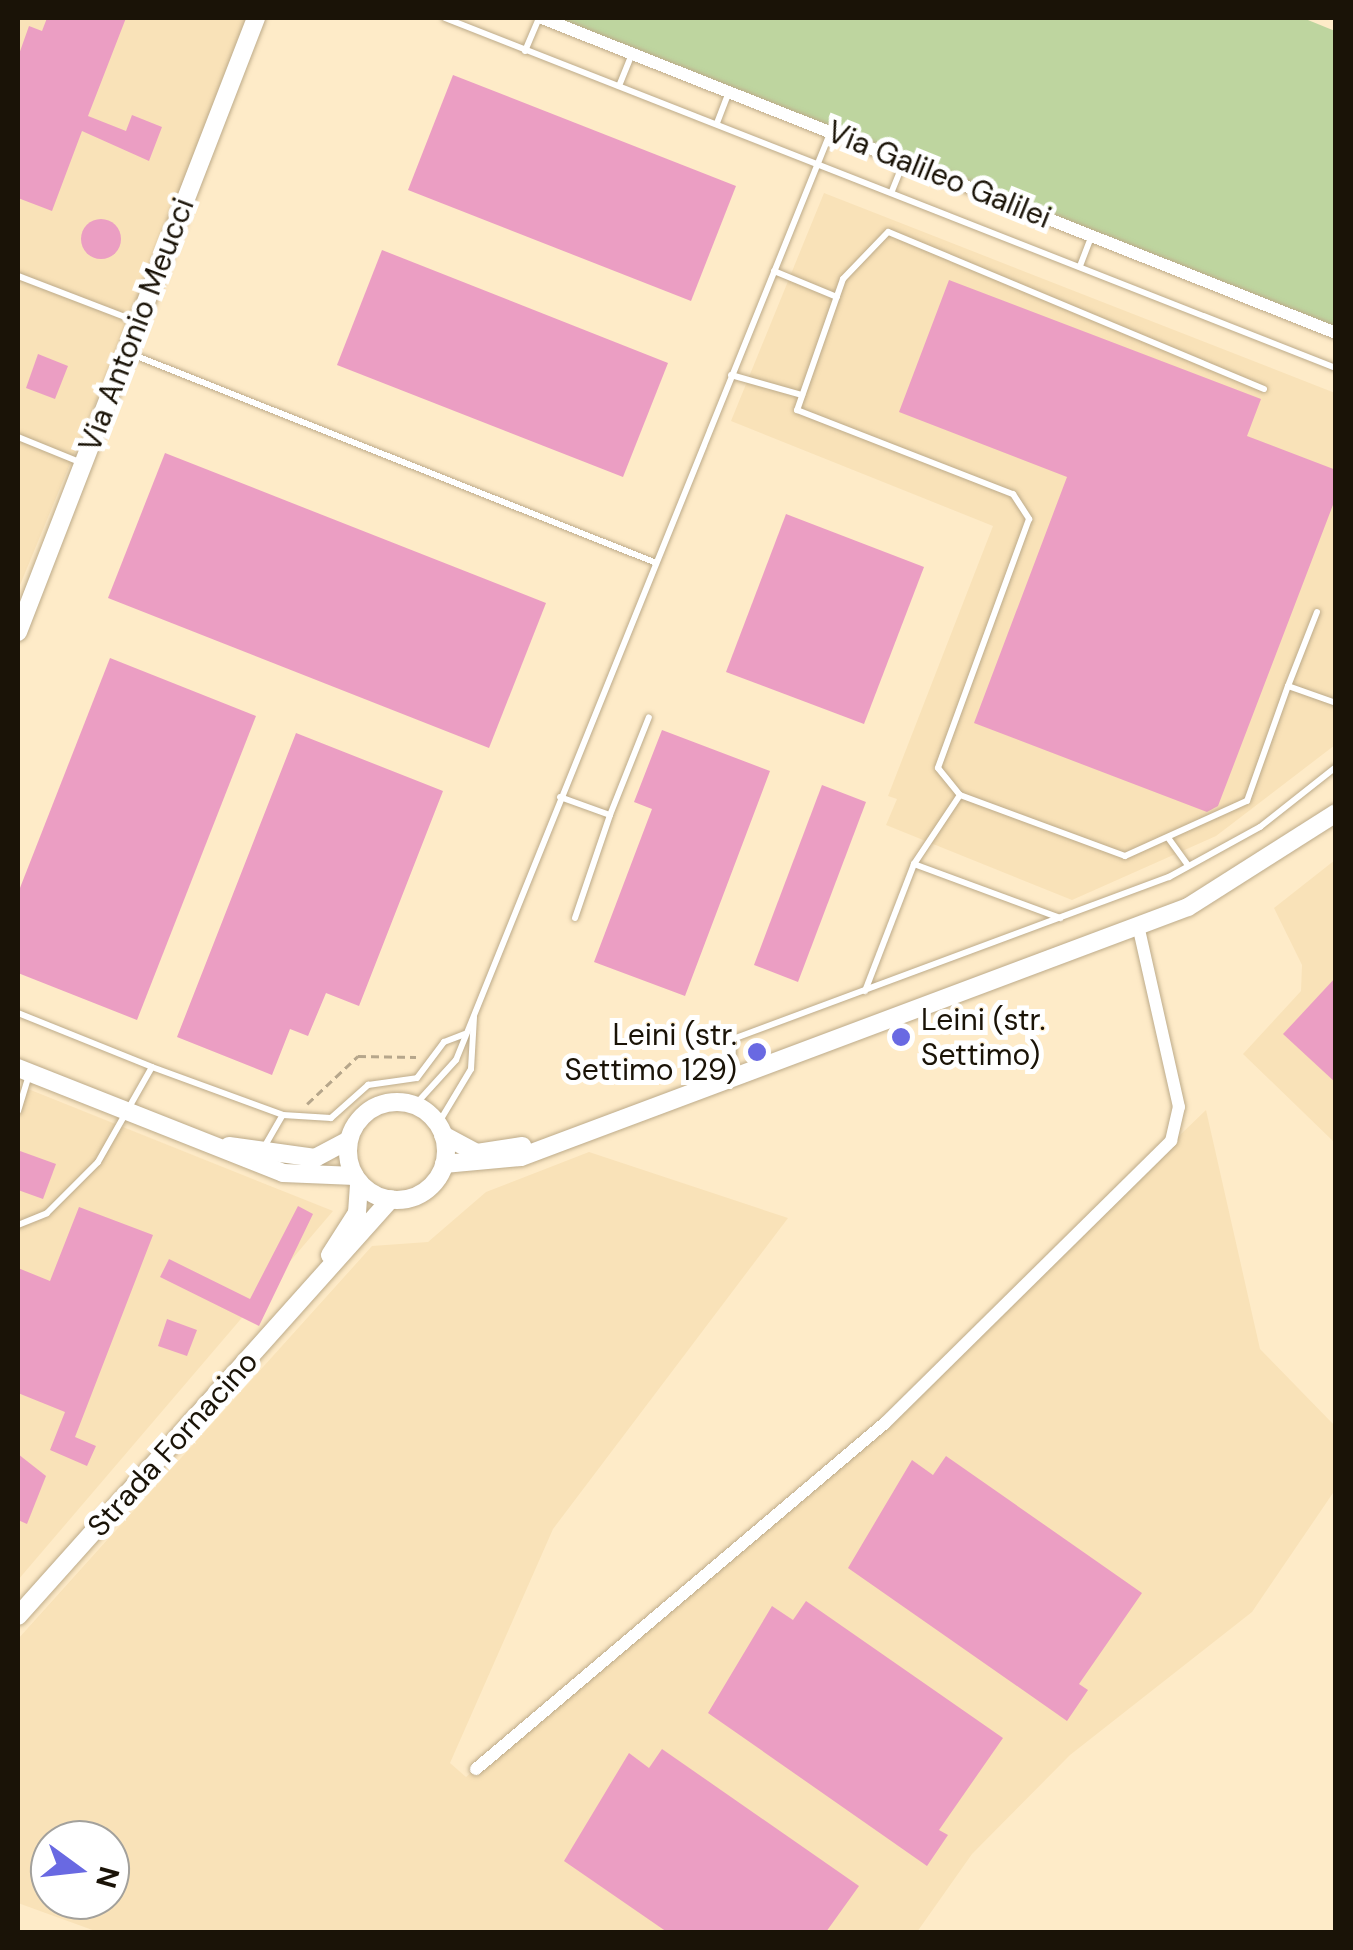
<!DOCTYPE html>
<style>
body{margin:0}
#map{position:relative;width:1353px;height:1950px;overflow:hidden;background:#feebc8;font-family:"DM Sans",sans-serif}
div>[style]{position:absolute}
.built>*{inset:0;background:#f9e2b8}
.green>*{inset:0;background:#bed59f}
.building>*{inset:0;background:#eb9ec3}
.round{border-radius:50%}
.path>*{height:2.5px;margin-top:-1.25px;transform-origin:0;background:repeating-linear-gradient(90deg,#b6a68b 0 8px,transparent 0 13px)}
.roads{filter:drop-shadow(0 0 2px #bdab8a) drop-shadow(0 0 2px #bdab8a)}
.lane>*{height:6px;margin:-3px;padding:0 3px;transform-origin:3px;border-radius:3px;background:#fff}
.street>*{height:12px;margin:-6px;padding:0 6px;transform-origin:6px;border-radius:6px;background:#fff}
.secondary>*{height:18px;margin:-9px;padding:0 9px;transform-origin:9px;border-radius:9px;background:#fff}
.secondary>.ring{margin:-9px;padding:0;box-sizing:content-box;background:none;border:18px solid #fff;border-radius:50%}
.dots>*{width:28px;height:28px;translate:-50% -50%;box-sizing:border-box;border:5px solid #fff;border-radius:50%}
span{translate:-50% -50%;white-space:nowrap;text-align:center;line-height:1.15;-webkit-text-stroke:10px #fff;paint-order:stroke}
.street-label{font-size:30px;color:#1a1307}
.poi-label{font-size:30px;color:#1a1307}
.left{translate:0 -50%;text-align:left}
.right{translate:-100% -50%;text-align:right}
.frame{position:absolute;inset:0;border:20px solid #1a1307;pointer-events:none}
.north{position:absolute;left:30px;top:1820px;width:100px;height:100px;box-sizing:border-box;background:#fff;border:2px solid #a3a19c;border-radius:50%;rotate:105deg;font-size:28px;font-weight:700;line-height:40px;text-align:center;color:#1a1307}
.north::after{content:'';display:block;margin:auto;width:35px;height:45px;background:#6969e2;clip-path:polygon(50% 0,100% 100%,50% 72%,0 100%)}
</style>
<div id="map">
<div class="built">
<div style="clip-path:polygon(18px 18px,254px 18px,18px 590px)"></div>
<div style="clip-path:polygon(824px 193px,1335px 393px,1335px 745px,1216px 836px,1072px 900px,886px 825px,897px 799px,888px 796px,993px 526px,731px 421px)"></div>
<div style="clip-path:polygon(1335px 860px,1335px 1143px,1243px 1054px,1301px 991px,1302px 965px,1274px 908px)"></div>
<div style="clip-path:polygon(18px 1085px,333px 1211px,18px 1580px)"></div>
<div style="clip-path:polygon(evenodd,1206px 1110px,1260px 1349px,1335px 1426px,1335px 1490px,1252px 1612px,1070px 1755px,972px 1854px,917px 1932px,98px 1932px,18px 1903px,18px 1639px,372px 1246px,428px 1242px,486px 1192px,589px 1152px,788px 1218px,553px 1529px,450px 1763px,466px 1777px,856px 1447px,1206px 1110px,50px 1840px,110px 1840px,110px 1900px,50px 1900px,50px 1840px)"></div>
</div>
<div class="green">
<div style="clip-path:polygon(542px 18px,1303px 18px,1335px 31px,1335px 329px)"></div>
</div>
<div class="building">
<div style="clip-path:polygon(47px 18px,126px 18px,88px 116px,126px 131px,132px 115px,162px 127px,149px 161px,82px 131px,52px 211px,18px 198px,18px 57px,29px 26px,42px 31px)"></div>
<div style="clip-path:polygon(453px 75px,736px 186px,691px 301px,408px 190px)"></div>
<div class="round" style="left:81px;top:219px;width:40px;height:40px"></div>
<div style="clip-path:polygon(382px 250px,668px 363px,623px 477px,337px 365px)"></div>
<div style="clip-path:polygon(949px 280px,1261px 399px,1247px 436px,1336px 470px,1336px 497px,1218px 806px,1207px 812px,974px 723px,1067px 477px,899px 412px)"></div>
<div style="clip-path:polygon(38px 354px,68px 366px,55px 399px,26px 388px)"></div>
<div style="clip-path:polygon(165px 453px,546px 603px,489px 748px,108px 598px)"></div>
<div style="clip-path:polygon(786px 514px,924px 567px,864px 724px,726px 672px)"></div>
<div style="clip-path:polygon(110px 658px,256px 716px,137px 1020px,18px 973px,18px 893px)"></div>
<div style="clip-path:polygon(662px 730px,770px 771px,685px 996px,594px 962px,652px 809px,634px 802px)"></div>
<div style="clip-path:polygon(296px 733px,443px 791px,359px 1006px,326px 993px,308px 1036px,290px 1029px,272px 1075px,177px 1037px)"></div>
<div style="clip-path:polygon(822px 785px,866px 802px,798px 982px,754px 965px)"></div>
<div style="clip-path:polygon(1336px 977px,1336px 1083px,1283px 1034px)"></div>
<div style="clip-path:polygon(20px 1151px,56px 1164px,43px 1199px,18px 1190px)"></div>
<div style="clip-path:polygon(298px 1206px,313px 1214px,259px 1326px,160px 1277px,169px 1259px,250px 1299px)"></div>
<div style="clip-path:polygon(79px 1207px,153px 1235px,75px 1437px,96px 1446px,87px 1466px,50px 1450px,65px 1412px,18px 1393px,18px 1268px,50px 1281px)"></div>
<div style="clip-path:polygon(167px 1319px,197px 1330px,187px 1356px,158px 1346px)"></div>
<div style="clip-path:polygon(18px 1454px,46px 1476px,27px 1524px,18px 1520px)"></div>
<div style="clip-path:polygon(946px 1456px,1142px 1593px,1079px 1684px,1088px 1690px,1067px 1721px,848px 1568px,912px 1460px,933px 1475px)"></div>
<div style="clip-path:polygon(806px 1601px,1003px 1738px,939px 1830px,948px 1835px,927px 1866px,708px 1713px,772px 1606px,793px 1620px)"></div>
<div style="clip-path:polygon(662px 1749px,859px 1886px,826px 1932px,667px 1932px,564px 1861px,629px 1753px,649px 1768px)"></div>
</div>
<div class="path">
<div style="left:307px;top:1104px;width:70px;rotate:-43.3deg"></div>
<div style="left:358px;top:1056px;width:58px;rotate:1deg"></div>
</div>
<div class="roads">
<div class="lane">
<div style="left:445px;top:18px;width:957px;rotate:21.45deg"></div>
<div style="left:525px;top:51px;width:36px;rotate:-67deg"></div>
<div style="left:619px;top:86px;width:35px;rotate:-68deg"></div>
<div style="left:717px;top:123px;width:33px;rotate:-69deg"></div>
<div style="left:892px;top:191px;width:32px;rotate:-68deg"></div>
<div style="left:1080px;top:266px;width:30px;rotate:-69deg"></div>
<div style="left:774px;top:271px;width:68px;rotate:22.4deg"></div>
<div style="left:18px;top:276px;width:129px;rotate:21deg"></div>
<div style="left:129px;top:353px;width:565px;rotate:21.71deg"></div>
<div style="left:731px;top:375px;width:74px;rotate:15.7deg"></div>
<div style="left:1264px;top:389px;width:407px;rotate:-157.3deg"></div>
<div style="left:888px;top:232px;width:65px;rotate:133.8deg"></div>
<div style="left:843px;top:279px;width:139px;rotate:109.3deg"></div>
<div style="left:797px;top:410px;width:232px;rotate:21.3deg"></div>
<div style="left:1013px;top:494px;width:30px;rotate:57deg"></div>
<div style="left:1029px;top:519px;width:265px;rotate:110.1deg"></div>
<div style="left:938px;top:768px;width:35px;rotate:51deg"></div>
<div style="left:960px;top:795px;width:176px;rotate:20.3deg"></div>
<div style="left:1125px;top:856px;width:134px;rotate:-24.3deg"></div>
<div style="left:1247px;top:801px;width:122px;rotate:-70.4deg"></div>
<div style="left:18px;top:437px;width:69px;rotate:22.1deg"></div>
<div style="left:1317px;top:612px;width:79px;rotate:111.4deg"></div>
<div style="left:1288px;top:686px;width:51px;rotate:19.5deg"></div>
<div style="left:560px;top:797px;width:53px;rotate:19.8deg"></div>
<div style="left:610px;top:815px;width:105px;rotate:-68.3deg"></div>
<div style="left:1169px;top:839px;width:32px;rotate:54deg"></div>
<div style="left:914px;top:864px;width:83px;rotate:-56.3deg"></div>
<div style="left:575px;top:918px;width:109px;rotate:-71.2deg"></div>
<div style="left:865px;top:991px;width:136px;rotate:-68.9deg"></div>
<div style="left:914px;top:864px;width:156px;rotate:20.3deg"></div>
<div style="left:18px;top:1013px;width:144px;rotate:21.9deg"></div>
<div style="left:732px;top:1072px;width:33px;rotate:-88deg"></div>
<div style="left:733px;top:1039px;width:465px;rotate:-20.4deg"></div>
<div style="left:1169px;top:877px;width:104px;rotate:-28.8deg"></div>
<div style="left:1260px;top:827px;width:97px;rotate:-38.3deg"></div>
<div style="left:415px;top:1105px;width:61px;rotate:-47.7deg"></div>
<div style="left:456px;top:1060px;width:1002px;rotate:-68.02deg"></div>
<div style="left:18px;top:1111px;width:39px;rotate:-73deg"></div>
<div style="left:438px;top:1124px;width:64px;rotate:-59deg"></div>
<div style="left:471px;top:1069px;width:52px;rotate:-86.7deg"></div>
<div style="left:263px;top:1149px;width:39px;rotate:-60deg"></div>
<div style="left:283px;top:1115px;width:48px;rotate:3.6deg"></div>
<div style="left:331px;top:1118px;width:50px;rotate:-41.7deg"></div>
<div style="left:368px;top:1085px;width:49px;rotate:-8.1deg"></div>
<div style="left:417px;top:1078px;width:45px;rotate:-53.1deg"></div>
<div style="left:444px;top:1042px;width:22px;rotate:-21deg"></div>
<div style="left:18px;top:1225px;width:31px;rotate:-22deg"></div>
<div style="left:47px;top:1213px;width:72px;rotate:-45deg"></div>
<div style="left:98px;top:1162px;width:109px;rotate:-60.4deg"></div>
<div style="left:152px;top:1067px;width:140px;rotate:20.1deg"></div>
</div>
<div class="street">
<div style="left:542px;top:18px;width:854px;rotate:21.64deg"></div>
<div style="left:476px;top:1769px;width:536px;rotate:-40.23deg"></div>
<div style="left:885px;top:1423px;width:402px;rotate:-44.6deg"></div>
<div style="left:1171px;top:1141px;width:35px;rotate:-77deg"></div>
<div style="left:1179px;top:1107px;width:187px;rotate:-102.7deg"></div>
</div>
<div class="secondary">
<div style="left:18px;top:632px;width:659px;rotate:-68.81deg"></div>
<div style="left:18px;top:1068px;width:285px;rotate:21.6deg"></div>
<div style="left:283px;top:1173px;width:72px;rotate:2.4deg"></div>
<div class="ring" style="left:348px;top:1102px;width:80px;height:80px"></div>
<div style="left:443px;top:1135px;width:38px;rotate:28deg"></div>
<div style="left:477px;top:1153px;width:46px;rotate:-8.8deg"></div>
<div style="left:229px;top:1146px;width:87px;rotate:7.9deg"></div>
<div style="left:315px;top:1158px;width:38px;rotate:-28deg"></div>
<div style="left:444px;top:1164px;width:77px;rotate:-5.2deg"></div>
<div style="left:521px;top:1157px;width:712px;rotate:-20.55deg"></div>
<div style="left:1188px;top:907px;width:175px;rotate:-32.4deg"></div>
<div style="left:330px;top:1255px;width:50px;rotate:-57.3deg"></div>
<div style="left:357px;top:1213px;width:31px;rotate:-86deg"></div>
<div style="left:18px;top:1616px;width:559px;rotate:-48.19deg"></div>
</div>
</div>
<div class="dots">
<div style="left:901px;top:1037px;background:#6969e2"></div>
<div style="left:757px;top:1052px;background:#6969e2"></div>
</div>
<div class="street-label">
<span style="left:939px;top:175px;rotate:22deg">Via Galileo Galilei</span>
<span style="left:137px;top:325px;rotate:-69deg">Via Antonio Meucci</span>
<span style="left:173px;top:1444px;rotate:-48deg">Strada Fornacino</span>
</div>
<div class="poi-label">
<span class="left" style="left:921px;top:1037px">Leini (str.<br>Settimo)</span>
<span class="right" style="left:737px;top:1052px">Leini (str.<br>Settimo 129)</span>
</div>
<div class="frame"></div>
<div class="north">N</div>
</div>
